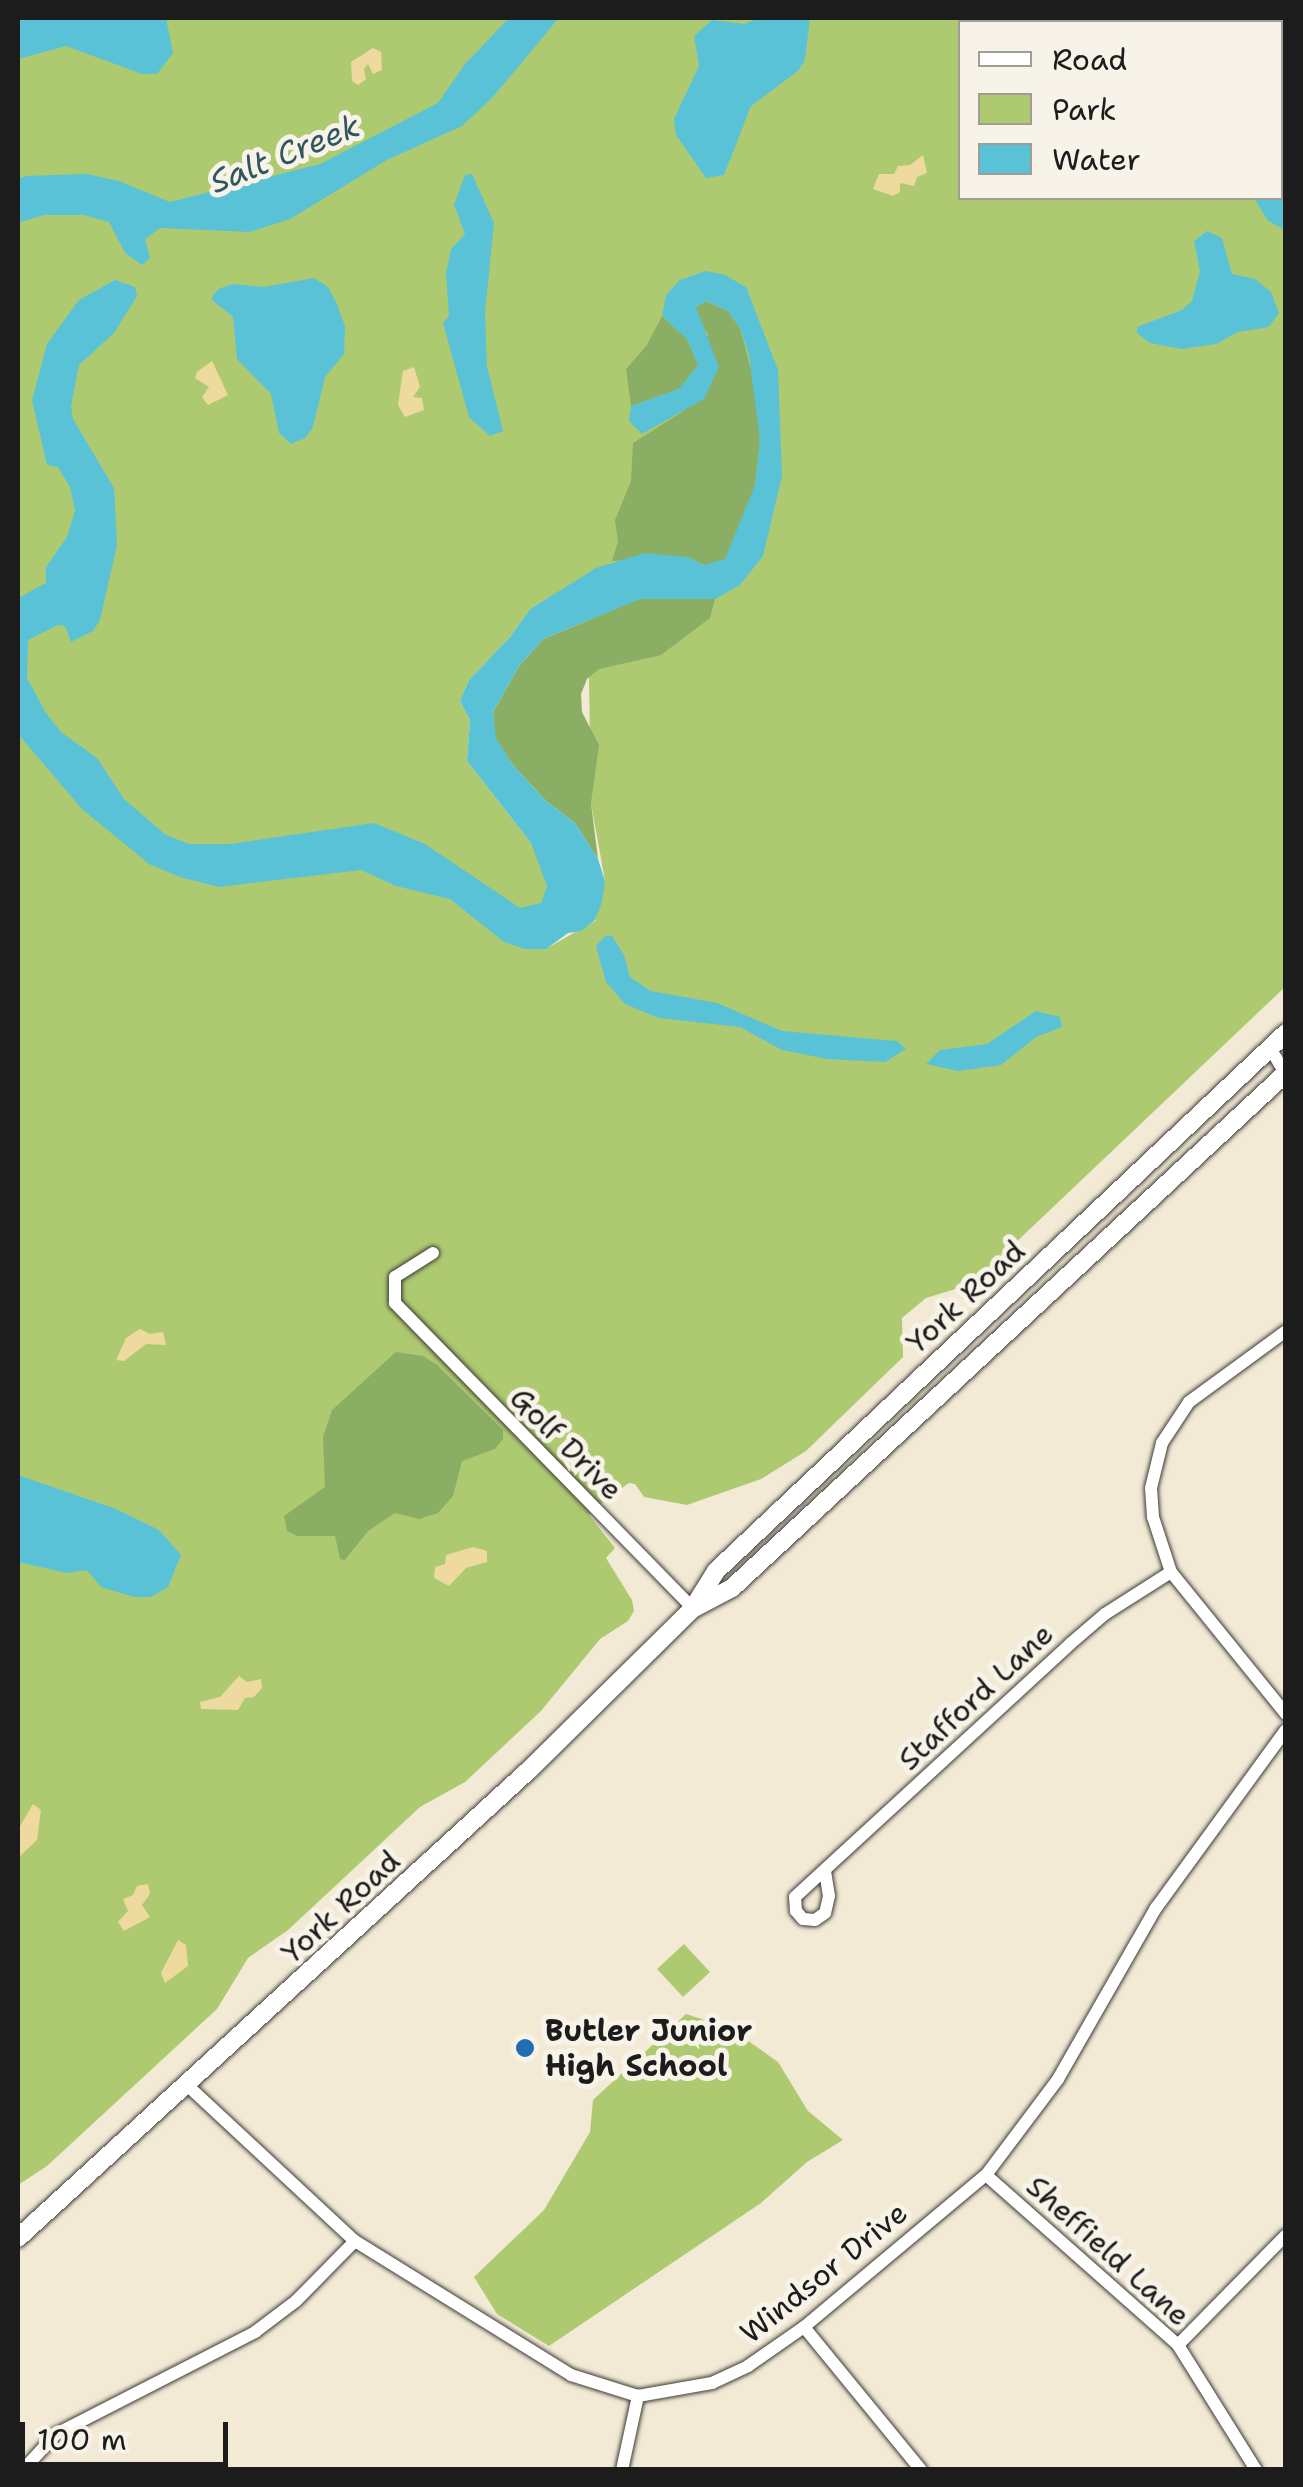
<!DOCTYPE html>
<style>
body{margin:0}
#map{position:relative;width:1303px;height:2487px;overflow:hidden;background:#f3ead5;font-family:"Shantell Sans",sans-serif}
div>[style]{position:absolute}
.green>*{inset:0;background:#aeca71}
.forest>*{inset:0;background:#8aae63}
.sand>*{inset:0;background:#eeda9e}
.water>*{inset:0;background:#59c2d6}
.roads{filter:drop-shadow(0 0 2px #3c3b38) drop-shadow(0 0 2px #3c3b38)}
.street>*{height:12px;margin:-6px;padding:0 6px;transform-origin:6px;border-radius:6px;background:#fff}
.secondary>*{height:18px;margin:-9px;padding:0 9px;transform-origin:9px;border-radius:9px;background:#fff}
.dots>*{width:28px;height:28px;translate:-50% -50%;box-sizing:border-box;border:5px solid #f7f3e8;border-radius:50%}
span{translate:-50% -50%;white-space:nowrap;text-align:center;line-height:1.15;-webkit-text-stroke:10px #f7f3e8;paint-order:stroke}
.street-label{font-size:30px;color:#1c1c1c}
.poi-label{font-size:30px;color:#1c1c1c;font-weight:700}
.left{translate:0 -50%;text-align:left}
.water-label{font-size:32px;color:#31565d;font-style:italic}
.frame{position:absolute;inset:0;border:20px solid #1c1c1c;pointer-events:none}
.legend{position:absolute;left:958px;top:20px;width:325px;height:180px;box-sizing:border-box;background:#f7f3e8;border:2px solid #9f9d96;margin:0;padding:12px 18px;list-style:none;font-size:30px;color:#1c1c1c}
.legend li{display:flex;align-items:center;gap:20px;height:50px}
.legend b{width:50px;border:2px solid #9f9d96}
.scale{position:absolute;left:20px;top:2422px;width:208px;height:45px;box-sizing:border-box;border:5px solid #1c1c1c;border-top:0;padding-left:12px;font-size:30px;line-height:35px;white-space:nowrap;color:#1c1c1c;-webkit-text-stroke:8px #f7f3e8;paint-order:stroke}
</style>
<div id="map">
<div class="green">
<div style="clip-path:polygon(evenodd,18px 18px,539px 18px,546px 33px,559px 18px,1285px 18px,1285px 987px,972px 1284px,926px 1298px,902px 1318px,903px 1357px,806px 1451px,761px 1479px,687px 1505px,644px 1497px,635px 1484px,629px 1483px,600px 1504px,589px 1515px,615px 1548px,606px 1558px,632px 1600px,634px 1611px,628px 1621px,600px 1639px,541px 1711px,465px 1782px,420px 1807px,288px 1930px,248px 1958px,217px 2009px,47px 2166px,18px 2185px,18px 18px,961px 22px,1280px 22px,1280px 198px,961px 198px,961px 22px,18px 18px,576px 581px,588px 619px,591px 803px,605px 881px,595px 921px,547px 948px,547px 886px,541px 863px,531px 843px,467px 761px,470px 720px,460px 701px,469px 680px,510px 637px,530px 609px,576px 581px)"></div>
<div style="clip-path:polygon(684px 1944px,710px 1972px,683px 1997px,657px 1969px)"></div>
<div style="clip-path:polygon(686px 2014px,730px 2028px,778px 2062px,808px 2111px,843px 2140px,807px 2162px,761px 2203px,549px 2346px,497px 2314px,474px 2277px,544px 2210px,590px 2132px,593px 2100px)"></div>
</div>
<div class="forest">
<div style="clip-path:polygon(705px 301px,728px 311px,740px 328px,755px 384px,760px 440px,755px 485px,735px 541px,725px 560px,704px 565px,688px 557px,612px 561px,618px 542px,615px 520px,631px 481px,633px 443px,685px 410px,708px 334px,699px 324px,696px 307px)"></div>
<div style="clip-path:polygon(662px 316px,687px 339px,698px 365px,679px 389px,631px 406px,626px 369px,647px 345px)"></div>
<div style="clip-path:polygon(640px 599px,715px 599px,710px 618px,661px 655px,599px 669px,587px 679px,581px 694px,582px 712px,599px 745px,591px 803px,598px 859px,575px 823px,546px 801px,512px 764px,495px 738px,493px 712px,519px 666px,543px 639px)"></div>
<div style="clip-path:polygon(396px 1352px,423px 1356px,437px 1365px,503px 1430px,503px 1439px,495px 1449px,462px 1461px,453px 1496px,438px 1513px,419px 1519px,395px 1513px,368px 1531px,345px 1560px,340px 1559px,335px 1536px,297px 1536px,287px 1531px,284px 1516px,325px 1487px,323px 1437px,332px 1410px)"></div>
</div>
<div class="sand">
<div style="clip-path:polygon(373px 48px,381px 52px,382px 70px,373px 74px,368px 64px,364px 69px,366px 79px,358px 85px,352px 81px,351px 62px)"></div>
<div style="clip-path:polygon(923px 155px,927px 173px,917px 177px,914px 186px,900px 183px,900px 192px,893px 196px,873px 189px,879px 174px,894px 174px,898px 166px,910px 165px)"></div>
<div style="clip-path:polygon(212px 361px,228px 395px,208px 405px,202px 397px,209px 387px,195px 378px,197px 372px)"></div>
<div style="clip-path:polygon(414px 367px,420px 387px,413px 397px,422px 398px,424px 410px,405px 417px,398px 405px,403px 371px)"></div>
<div style="clip-path:polygon(140px 1329px,150px 1334px,163px 1332px,166px 1345px,146px 1344px,124px 1361px,116px 1360px,126px 1338px)"></div>
<div style="clip-path:polygon(473px 1547px,487px 1551px,487px 1562px,466px 1568px,449px 1586px,434px 1578px,435px 1567px,445px 1564px,446px 1555px)"></div>
<div style="clip-path:polygon(239px 1676px,247px 1682px,261px 1679px,262px 1688px,254px 1697px,245px 1698px,238px 1710px,201px 1709px,200px 1702px,220px 1697px)"></div>
<div style="clip-path:polygon(33px 1804px,41px 1810px,37px 1840px,18px 1858px,19px 1828px)"></div>
<div style="clip-path:polygon(148px 1884px,150px 1894px,142px 1905px,150px 1917px,124px 1931px,118px 1922px,128px 1911px,123px 1899px,133px 1895px,137px 1886px)"></div>
<div style="clip-path:polygon(178px 1940px,186px 1945px,188px 1966px,165px 1983px,161px 1973px)"></div>
</div>
<div class="water">
<div style="clip-path:polygon(18px 18px,166px 18px,173px 53px,157px 74px,142px 74px,66px 46px,18px 59px)"></div>
<div style="clip-path:polygon(509px 18px,559px 18px,492px 98px,462px 126px,387px 160px,290px 219px,250px 232px,160px 228px,145px 239px,150px 258px,142px 265px,125px 253px,109px 222px,84px 215px,44px 215px,18px 223px,18px 179px,26px 176px,87px 174px,119px 181px,170px 202px,320px 164px,438px 103px,465px 64px)"></div>
<div style="clip-path:polygon(759px 18px,810px 18px,805px 60px,798px 71px,751px 106px,724px 175px,706px 178px,676px 135px,674px 119px,699px 66px,694px 36px,712px 20px,745px 24px)"></div>
<div style="clip-path:polygon(1281px 112px,1286px 118px,1285px 230px,1268px 221px,1254px 198px,1280px 198px)"></div>
<div style="clip-path:polygon(472px 174px,494px 223px,485px 313px,487px 366px,503px 431px,490px 436px,469px 417px,443px 323px,449px 316px,446px 273px,451px 249px,465px 234px,454px 205px,465px 175px)"></div>
<div style="clip-path:polygon(1207px 231px,1222px 238px,1232px 274px,1255px 279px,1271px 292px,1279px 313px,1269px 327px,1238px 332px,1216px 344px,1182px 349px,1150px 343px,1137px 333px,1137px 327px,1182px 310px,1192px 301px,1200px 271px,1194px 241px)"></div>
<div style="clip-path:polygon(706px 271px,725px 275px,746px 287px,778px 370px,782px 476px,763px 556px,740px 585px,715px 599px,640px 599px,543px 639px,519px 666px,493px 712px,496px 738px,512px 764px,546px 801px,575px 823px,598px 859px,605px 881px,602px 902px,595px 920px,581px 931px,568px 933px,546px 949px,525px 949px,504px 942px,450px 899px,396px 886px,361px 870px,219px 887px,180px 877px,149px 864px,82px 809px,18px 734px,18px 598px,46px 583px,46px 567px,67px 537px,75px 511px,70px 487px,58px 467px,47px 465px,32px 400px,47px 344px,79px 300px,115px 280px,135px 287px,137px 296px,114px 333px,79px 365px,71px 406px,73px 419px,114px 488px,117px 545px,100px 620px,93px 631px,71px 642px,65px 626px,58px 625px,28px 640px,27px 678px,46px 713px,61px 732px,97px 758px,124px 799px,166px 835px,189px 844px,230px 844px,374px 823px,425px 844px,520px 908px,541px 903px,547px 886px,531px 843px,467px 761px,470px 720px,460px 701px,469px 680px,510px 637px,530px 609px,596px 568px,644px 553px,688px 557px,704px 565px,725px 559px,755px 485px,760px 440px,749px 355px,740px 328px,728px 311px,706px 301px,696px 307px,719px 367px,704px 399px,642px 434px,629px 421px,631px 406px,679px 389px,698px 365px,687px 339px,662px 316px,666px 295px,680px 280px)"></div>
<div style="clip-path:polygon(314px 278px,328px 287px,337px 304px,345px 326px,344px 354px,325px 377px,313px 427px,305px 438px,291px 444px,279px 433px,271px 394px,237px 359px,233px 317px,211px 299px,218px 289px,233px 284px,264px 287px)"></div>
<div style="clip-path:polygon(605px 936px,612px 936px,624px 955px,630px 977px,651px 991px,717px 1003px,782px 1031px,897px 1041px,906px 1049px,885px 1062px,827px 1059px,782px 1050px,740px 1027px,659px 1018px,625px 1004px,606px 982px,596px 946px)"></div>
<div style="clip-path:polygon(1036px 1011px,1060px 1017px,1062px 1027px,1036px 1037px,1001px 1065px,958px 1071px,926px 1064px,940px 1050px,987px 1044px)"></div>
<div style="clip-path:polygon(18px 1475px,116px 1509px,159px 1530px,181px 1555px,168px 1587px,151px 1597px,134px 1597px,101px 1587px,87px 1570px,67px 1573px,18px 1562px)"></div>
</div>
<div class="roads">
<div class="street">
<div style="left:1270px;top:1048px;width:31px;rotate:59deg"></div>
<div style="left:433px;top:1253px;width:45px;rotate:147.7deg"></div>
<div style="left:395px;top:1277px;width:26px;rotate:90deg"></div>
<div style="left:395px;top:1303px;width:426px;rotate:45.7deg"></div>
<div style="left:1286px;top:1331px;width:120px;rotate:143.8deg"></div>
<div style="left:1189px;top:1402px;width:49px;rotate:123.4deg"></div>
<div style="left:1162px;top:1443px;width:46px;rotate:103.7deg"></div>
<div style="left:1151px;top:1488px;width:29px;rotate:86deg"></div>
<div style="left:1153px;top:1517px;width:58px;rotate:71.9deg"></div>
<div style="left:1171px;top:1572px;width:183px;rotate:51deg"></div>
<div style="left:825px;top:1871px;width:25px;rotate:81deg"></div>
<div style="left:829px;top:1896px;width:17px;rotate:103deg"></div>
<div style="left:825px;top:1913px;width:12px;rotate:145deg"></div>
<div style="left:815px;top:1920px;width:12px;rotate:-175deg"></div>
<div style="left:803px;top:1919px;width:11px;rotate:-131deg"></div>
<div style="left:796px;top:1911px;width:14px;rotate:-94deg"></div>
<div style="left:795px;top:1897px;width:374px;rotate:-42.6deg"></div>
<div style="left:1070px;top:1644px;width:46px;rotate:-40.6deg"></div>
<div style="left:1105px;top:1614px;width:78px;rotate:-32.5deg"></div>
<div style="left:188px;top:2086px;width:228px;rotate:42.9deg"></div>
<div style="left:355px;top:2241px;width:254px;rotate:31.8deg"></div>
<div style="left:571px;top:2375px;width:70px;rotate:17.4deg"></div>
<div style="left:638px;top:2396px;width:75px;rotate:-10deg"></div>
<div style="left:712px;top:2383px;width:40px;rotate:-25deg"></div>
<div style="left:748px;top:2366px;width:68px;rotate:-34.9deg"></div>
<div style="left:804px;top:2327px;width:237px;rotate:-39.9deg"></div>
<div style="left:986px;top:2175px;width:120px;rotate:-53.1deg"></div>
<div style="left:1058px;top:2079px;width:197px;rotate:-60.2deg"></div>
<div style="left:1156px;top:1908px;width:220px;rotate:-53.9deg"></div>
<div style="left:986px;top:2175px;width:256px;rotate:41.5deg"></div>
<div style="left:1178px;top:2345px;width:147px;rotate:58deg"></div>
<div style="left:804px;top:2327px;width:185px;rotate:50.7deg"></div>
<div style="left:1178px;top:2345px;width:154px;rotate:-45.5deg"></div>
<div style="left:23px;top:2470px;width:49px;rotate:-47.5deg"></div>
<div style="left:56px;top:2434px;width:224px;rotate:-27.1deg"></div>
<div style="left:255px;top:2332px;width:51px;rotate:-37.1deg"></div>
<div style="left:296px;top:2301px;width:84px;rotate:-45.5deg"></div>
<div style="left:622px;top:2470px;width:76px;rotate:-77.8deg"></div>
</div>
<div class="secondary">
<div style="left:694px;top:1608px;width:43px;rotate:-27.8deg"></div>
<div style="left:732px;top:1588px;width:756px;rotate:-42.91deg"></div>
<div style="left:18px;top:2238px;width:693px;rotate:-42.49deg"></div>
<div style="left:529px;top:1770px;width:231px;rotate:-44.6deg"></div>
<div style="left:693px;top:1608px;width:44px;rotate:-58.1deg"></div>
<div style="left:716px;top:1571px;width:784px;rotate:-43.35deg"></div>
</div>
</div>
<div class="dots">
<div style="left:525px;top:2048px;background:#1f6fb2"></div>
</div>
<div class="street-label">
<span style="left:966px;top:1297px;rotate:-43deg">York Road</span>
<span style="left:566px;top:1444px;rotate:45deg">Golf Drive</span>
<span style="left:976px;top:1697px;rotate:-43deg">Stafford Lane</span>
<span style="left:341px;top:1907px;rotate:-43deg">York Road</span>
<span style="left:1108px;top:2251px;rotate:42deg">Sheffield Lane</span>
<span style="left:824px;top:2273px;rotate:-39deg">Windsor Drive</span>
</div>
<div class="poi-label">
<span class="left" style="left:545px;top:2048px">Butler Junior<br>High School</span>
</div>
<div class="water-label">
<span style="left:285px;top:154px;rotate:-22deg">Salt Creek</span>
</div>
<div class="frame"></div>
<ul class="legend">
<li><b style="height:12px;background:#fff"></b>Road</li>
<li><b style="height:28px;background:#aeca71"></b>Park</li>
<li><b style="height:28px;background:#59c2d6"></b>Water</li>
</ul>
<div class="scale">100 m</div>
</div>
